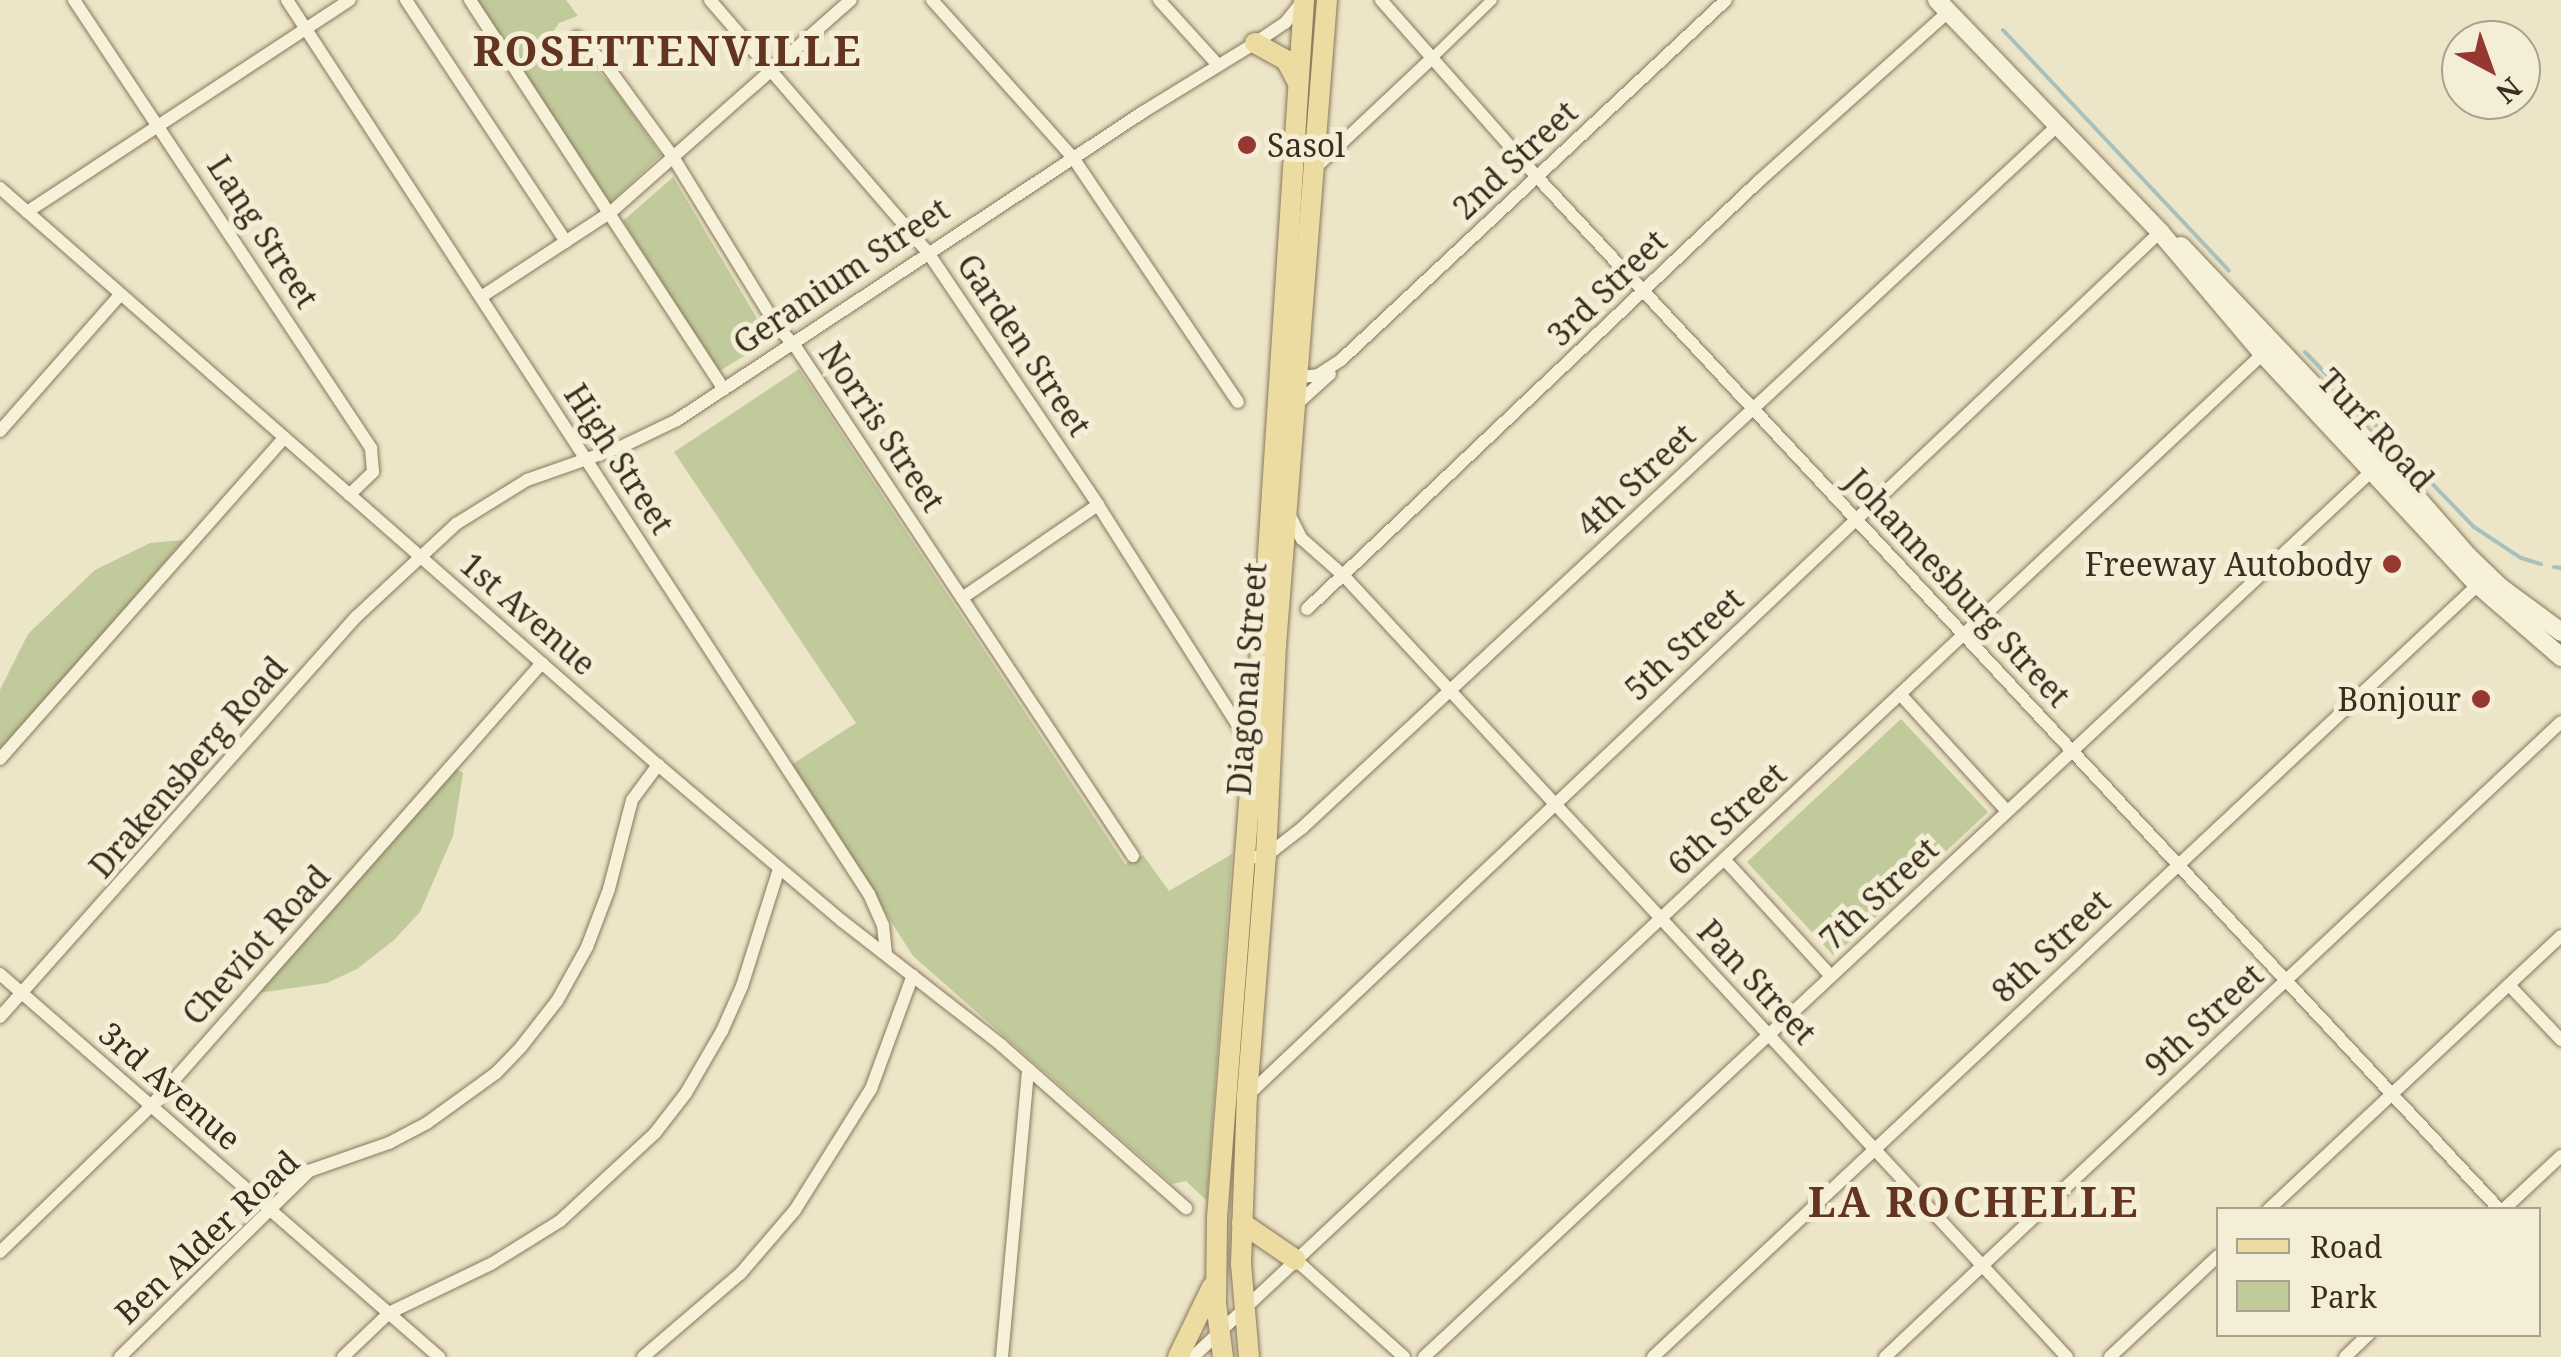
<!DOCTYPE html>
<style>
body{margin:0}
#map{position:relative;width:2561px;height:1357px;overflow:hidden;background:#ede5c7;font-family:"Noto Serif",serif}
div>[style]{position:absolute}
.green>*{inset:0;background:#c1ca9b}
.stream>*{height:4px;margin:-2px;padding:0 2px;transform-origin:2px;border-radius:2px;background:#a8c1bc}
.roads{filter:drop-shadow(0 0 2px #88775d) drop-shadow(0 0 2px #88775d)}
.pedestrian>*{height:10px;margin:-5px;padding:0 5px;transform-origin:5px;border-radius:5px;background:#f8f1da}
.minor>*{height:12px;margin:-6px;padding:0 6px;transform-origin:6px;border-radius:6px;background:#f8f1da}
.secondary>*{height:18px;margin:-9px;padding:0 9px;transform-origin:9px;border-radius:9px;background:#f8f1da}
.primary>*{height:20px;margin:-10px;padding:0 10px;transform-origin:10px;border-radius:10px;background:#eddca1}
.dots>*{width:28px;height:28px;translate:-50% -50%;box-sizing:border-box;border:5px solid #f4eed6;border-radius:50%}
span{translate:-50% -50%;white-space:nowrap;text-align:center;line-height:1.15;-webkit-text-stroke:10px #f4eed6;paint-order:stroke}
.poi-label{font-size:32px;color:#392e20}
.left{translate:0 -50%;text-align:left}
.right{translate:-100% -50%;text-align:right}
.street-label{font-size:32px;color:#392e20}
.district-label{font-size:42px;color:#633521;font-weight:700;letter-spacing:2.5px}
.legend{position:absolute;left:2216px;top:1207px;width:325px;height:130px;box-sizing:border-box;background:#f4eed6;border:2px solid #a9a18d;margin:0;padding:12px 18px;list-style:none;font-size:30px;color:#392e20}
.legend li{display:flex;align-items:center;gap:20px;height:50px}
.legend b{width:50px;border:2px solid #a9a18d}
.north{position:absolute;left:2441px;top:20px;width:100px;height:100px;box-sizing:border-box;background:#f4eed6;border:2px solid #a9a18d;border-radius:50%;rotate:139deg;font-size:28px;font-weight:700;line-height:40px;text-align:center;color:#392e20}
.north::after{content:'';display:block;margin:auto;width:35px;height:45px;background:#943830;clip-path:polygon(50% 0,100% 100%,50% 72%,0 100%)}
</style>
<div id="map">
<div class="green">
<div style="clip-path:polygon(476px 0,566px 0,578px 16px,559px 23px,552px 33px,554px 43px,565px 55px,590px 63px,612px 85px,661px 155px,610px 203px)"></div>
<div style="clip-path:polygon(673px 177px,770px 340px,718px 372px,623px 221px)"></div>
<div style="clip-path:polygon(799px 369px,1125px 864px,1143px 855px,1169px 891px,1232px 854px,1207px 1201px,1186px 1181px,1172px 1184px,913px 956px,791px 765px,856px 723px,674px 452px)"></div>
<div style="clip-path:polygon(184px 540px,0 752px,0 690px,28px 634px,95px 570px,150px 543px)"></div>
<div style="clip-path:polygon(1901px 719px,1988px 812px,1834px 956px,1747px 862px)"></div>
<div style="clip-path:polygon(456px 769px,463px 773px,453px 836px,420px 912px,394px 940px,357px 969px,327px 983px,258px 993px)"></div>
</div>
<div class="stream">
<div style="left:2003px;top:30px;width:330px;rotate:46.8deg"></div>
<div style="left:2305px;top:352px;width:243px;rotate:46deg"></div>
<div style="left:2474px;top:527px;width:56px;rotate:33.4deg"></div>
<div style="left:2521px;top:558px;width:21px;rotate:17deg"></div>
<div style="left:2554px;top:567px;width:7px;rotate:8deg"></div>
</div>
<div class="roads">
<div class="pedestrian">
<div style="left:1430px;top:60px;width:86px;rotate:-44.1deg"></div>
</div>
<div class="minor">
<div style="left:74px;top:0;width:538px;rotate:56.46deg"></div>
<div style="left:371px;top:448px;width:24px;rotate:85deg"></div>
<div style="left:373px;top:472px;width:33px;rotate:136deg"></div>
<div style="left:287px;top:0;width:1067px;rotate:56.94deg"></div>
<div style="left:869px;top:894px;width:34px;rotate:66deg"></div>
<div style="left:883px;top:925px;width:30px;rotate:84deg"></div>
<div style="left:406px;top:0;width:290px;rotate:56.5deg"></div>
<div style="left:470px;top:0;width:465px;rotate:56.9deg"></div>
<div style="left:710px;top:0;width:335px;rotate:49.2deg"></div>
<div style="left:929px;top:254px;width:303px;rotate:56deg"></div>
<div style="left:1098px;top:505px;width:289px;rotate:57.6deg"></div>
<div style="left:932px;top:0;width:213px;rotate:48.2deg"></div>
<div style="left:1074px;top:159px;width:293px;rotate:56deg"></div>
<div style="left:1159px;top:0;width:88px;rotate:47.8deg"></div>
<div style="left:1381px;top:0;width:236px;rotate:48.6deg"></div>
<div style="left:1537px;top:177px;width:1412px;rotate:47.01deg"></div>
<div style="left:577px;top:37px;width:42px;rotate:44deg"></div>
<div style="left:607px;top:66px;width:112px;rotate:54deg"></div>
<div style="left:673px;top:157px;width:197px;rotate:58.5deg"></div>
<div style="left:776px;top:325px;width:28px;rotate:48deg"></div>
<div style="left:795px;top:346px;width:612px;rotate:56.47deg"></div>
<div style="left:1314px;top:169px;width:159px;rotate:-43.2deg"></div>
<div style="left:0;top:188px;width:875px;rotate:41.25deg"></div>
<div style="left:658px;top:765px;width:241px;rotate:40.3deg"></div>
<div style="left:842px;top:921px;width:202px;rotate:37.9deg"></div>
<div style="left:1001px;top:1045px;width:247px;rotate:41.4deg"></div>
<div style="left:27px;top:212px;width:386px;rotate:-33.3deg"></div>
<div style="left:481px;top:297px;width:155px;rotate:-33.2deg"></div>
<div style="left:611px;top:212px;width:320px;rotate:-41.5deg"></div>
<div style="left:1291px;top:378px;width:27px;rotate:-6deg"></div>
<div style="left:1318px;top:375px;width:27px;rotate:-33deg"></div>
<div style="left:1341px;top:360px;width:527px;rotate:-43.08deg"></div>
<div style="left:1298px;top:403px;width:43px;rotate:-42.2deg"></div>
<div style="left:0;top:431px;width:181px;rotate:-48.6deg"></div>
<div style="left:1289px;top:514px;width:28px;rotate:63deg"></div>
<div style="left:1302px;top:539px;width:56px;rotate:41.4deg"></div>
<div style="left:1344px;top:576px;width:1064px;rotate:47.21deg"></div>
<div style="left:962px;top:598px;width:165px;rotate:-34.4deg"></div>
<div style="left:1307px;top:609px;width:622px;rotate:-43.44deg"></div>
<div style="left:1759px;top:181px;width:254px;rotate:-41.8deg"></div>
<div style="left:1900px;top:694px;width:159px;rotate:47.6deg"></div>
<div style="left:0;top:759px;width:429px;rotate:-48.5deg"></div>
<div style="left:1245px;top:858px;width:21px;rotate:-5deg"></div>
<div style="left:1266px;top:856px;width:46px;rotate:-37.9deg"></div>
<div style="left:1302px;top:828px;width:1030px;rotate:-42.91deg"></div>
<div style="left:1724px;top:859px;width:159px;rotate:47.6deg"></div>
<div style="left:0;top:974px;width:583px;rotate:41.1deg"></div>
<div style="left:2509px;top:985px;width:76px;rotate:46.6deg"></div>
<div style="left:0;top:1017px;width:535px;rotate:-48.33deg"></div>
<div style="left:356px;top:617px;width:137px;rotate:-42.9deg"></div>
<div style="left:456px;top:524px;width:84px;rotate:-31.8deg"></div>
<div style="left:527px;top:480px;width:100px;rotate:-19.3deg"></div>
<div style="left:621px;top:447px;width:62px;rotate:-25.7deg"></div>
<div style="left:677px;top:420px;width:559px;rotate:-33.46deg"></div>
<div style="left:1143px;top:112px;width:132px;rotate:-31.6deg"></div>
<div style="left:1255px;top:43px;width:36px;rotate:-34deg"></div>
<div style="left:1285px;top:23px;width:28px;rotate:-51deg"></div>
<div style="left:1247px;top:1096px;width:1257px;rotate:-43.42deg"></div>
<div style="left:2268px;top:1210px;width:401px;rotate:-43.1deg"></div>
<div style="left:2503px;top:1210px;width:79px;rotate:-43deg"></div>
<div style="left:0;top:1252px;width:210px;rotate:-44deg"></div>
<div style="left:151px;top:1106px;width:591px;rotate:-48.57deg"></div>
<div style="left:1296px;top:1260px;width:145px;rotate:41.9deg"></div>
<div style="left:120px;top:1357px;width:265px;rotate:-44.5deg"></div>
<div style="left:309px;top:1171px;width:85px;rotate:-19.3deg"></div>
<div style="left:389px;top:1143px;width:43px;rotate:-27.8deg"></div>
<div style="left:427px;top:1123px;width:85px;rotate:-35.9deg"></div>
<div style="left:496px;top:1073px;width:36px;rotate:-46deg"></div>
<div style="left:521px;top:1047px;width:58px;rotate:-52deg"></div>
<div style="left:557px;top:1001px;width:62px;rotate:-60.9deg"></div>
<div style="left:587px;top:947px;width:62px;rotate:-69.2deg"></div>
<div style="left:609px;top:889px;width:92px;rotate:-75.5deg"></div>
<div style="left:632px;top:800px;width:44px;rotate:-53.4deg"></div>
<div style="left:343px;top:1357px;width:64px;rotate:-43.7deg"></div>
<div style="left:389px;top:1313px;width:113px;rotate:-25.7deg"></div>
<div style="left:491px;top:1264px;width:81px;rotate:-31.9deg"></div>
<div style="left:560px;top:1221px;width:129px;rotate:-42.8deg"></div>
<div style="left:655px;top:1133px;width:51px;rotate:-52.2deg"></div>
<div style="left:686px;top:1093px;width:72px;rotate:-59.9deg"></div>
<div style="left:722px;top:1031px;width:49px;rotate:-66deg"></div>
<div style="left:742px;top:986px;width:123px;rotate:-72.5deg"></div>
<div style="left:643px;top:1357px;width:128px;rotate:-40.6deg"></div>
<div style="left:740px;top:1274px;width:84px;rotate:-49.3deg"></div>
<div style="left:795px;top:1210px;width:143px;rotate:-57.9deg"></div>
<div style="left:871px;top:1089px;width:121px;rotate:-69.8deg"></div>
<div style="left:1002px;top:1357px;width:289px;rotate:-84.8deg"></div>
<div style="left:1193px;top:1357px;width:1472px;rotate:-43.16deg"></div>
<div style="left:1424px;top:1357px;width:1302px;rotate:-43.07deg"></div>
<div style="left:1653px;top:1357px;width:1137px;rotate:-43.11deg"></div>
<div style="left:1885px;top:1357px;width:927px;rotate:-43.21deg"></div>
<div style="left:2110px;top:1357px;width:148px;rotate:-43.1deg"></div>
<div style="left:2345px;top:1357px;width:33px;rotate:-44deg"></div>
</div>
<div class="secondary">
<div style="left:1937px;top:0;width:322px;rotate:46.1deg"></div>
<div style="left:2160px;top:232px;width:160px;rotate:49.8deg"></div>
<div style="left:2263px;top:354px;width:316px;rotate:47.1deg"></div>
<div style="left:2478px;top:585px;width:110px;rotate:40.9deg"></div>
<div style="left:2181px;top:246px;width:295px;rotate:46.5deg"></div>
<div style="left:2384px;top:460px;width:128px;rotate:48.8deg"></div>
<div style="left:2468px;top:556px;width:45px;rotate:44.1deg"></div>
<div style="left:2500px;top:587px;width:76px;rotate:36.4deg"></div>
</div>
<div class="primary">
<div style="left:1255px;top:43px;width:35px;rotate:29deg"></div>
<div style="left:1286px;top:60px;width:26px;rotate:62deg"></div>
<div style="left:1242px;top:1223px;width:65px;rotate:34.4deg"></div>
<div style="left:1178px;top:1357px;width:78px;rotate:-64.1deg"></div>
<div style="left:1223px;top:1357px;width:54px;rotate:-97.4deg"></div>
<div style="left:1216px;top:1303px;width:85px;rotate:-89.3deg"></div>
<div style="left:1217px;top:1218px;width:651px;rotate:-85.59deg"></div>
<div style="left:1267px;top:569px;width:570px;rotate:-86.28deg"></div>
<div style="left:1249px;top:1357px;width:93px;rotate:-94.9deg"></div>
<div style="left:1241px;top:1264px;width:168px;rotate:-88deg"></div>
<div style="left:1247px;top:1096px;width:241px;rotate:-85.5deg"></div>
<div style="left:1266px;top:856px;width:211px;rotate:-87.3deg"></div>
<div style="left:1276px;top:645px;width:647px;rotate:-85.48deg"></div>
</div>
</div>
<div class="dots">
<div style="left:1247px;top:145px;background:#943830"></div>
<div style="left:2392px;top:564px;background:#943830"></div>
<div style="left:2481px;top:699px;background:#943830"></div>
</div>
<div class="poi-label">
<span class="left" style="left:1267px;top:145px">Sasol</span>
<span class="right" style="left:2372px;top:564px">Freeway Autobody</span>
<span class="right" style="left:2461px;top:699px">Bonjour</span>
</div>
<div class="street-label">
<span style="left:1515px;top:160px;rotate:-43deg">2nd Street</span>
<span style="left:263px;top:232px;rotate:57deg">Lang Street</span>
<span style="left:841px;top:276px;rotate:-34deg">Geranium Street</span>
<span style="left:1607px;top:288px;rotate:-44deg">3rd Street</span>
<span style="left:1024px;top:345px;rotate:56deg">Garden Street</span>
<span style="left:882px;top:427px;rotate:56deg">Norris Street</span>
<span style="left:2376px;top:430px;rotate:47deg">Turf Road</span>
<span style="left:619px;top:459px;rotate:57deg">High Street</span>
<span style="left:1636px;top:480px;rotate:-43deg">4th Street</span>
<span style="left:1958px;top:588px;rotate:47deg">Johannesburg Street</span>
<span style="left:528px;top:614px;rotate:41deg">1st Avenue</span>
<span style="left:1684px;top:644px;rotate:-43deg">5th Street</span>
<span style="left:1247px;top:679px;rotate:-86deg">Diagonal Street</span>
<span style="left:188px;top:767px;rotate:-49deg">Drakensberg Road</span>
<span style="left:1727px;top:819px;rotate:-43deg">6th Street</span>
<span style="left:1879px;top:894px;rotate:-43deg">7th Street</span>
<span style="left:256px;top:945px;rotate:-48deg">Cheviot Road</span>
<span style="left:2051px;top:946px;rotate:-43deg">8th Street</span>
<span style="left:1757px;top:982px;rotate:47deg">Pan Street</span>
<span style="left:2204px;top:1020px;rotate:-43deg">9th Street</span>
<span style="left:170px;top:1086px;rotate:41deg">3rd Avenue</span>
<span style="left:207px;top:1237px;rotate:-43deg">Ben Alder Road</span>
</div>
<div class="district-label">
<span style="left:668px;top:50px">ROSETTENVILLE</span>
<span style="left:1974px;top:1201px">LA ROCHELLE</span>
</div>
<ul class="legend">
<li><b style="height:12px;background:#eddca1"></b>Road</li>
<li><b style="height:28px;background:#c1ca9b"></b>Park</li>
</ul>
<div class="north">N</div>
</div>
